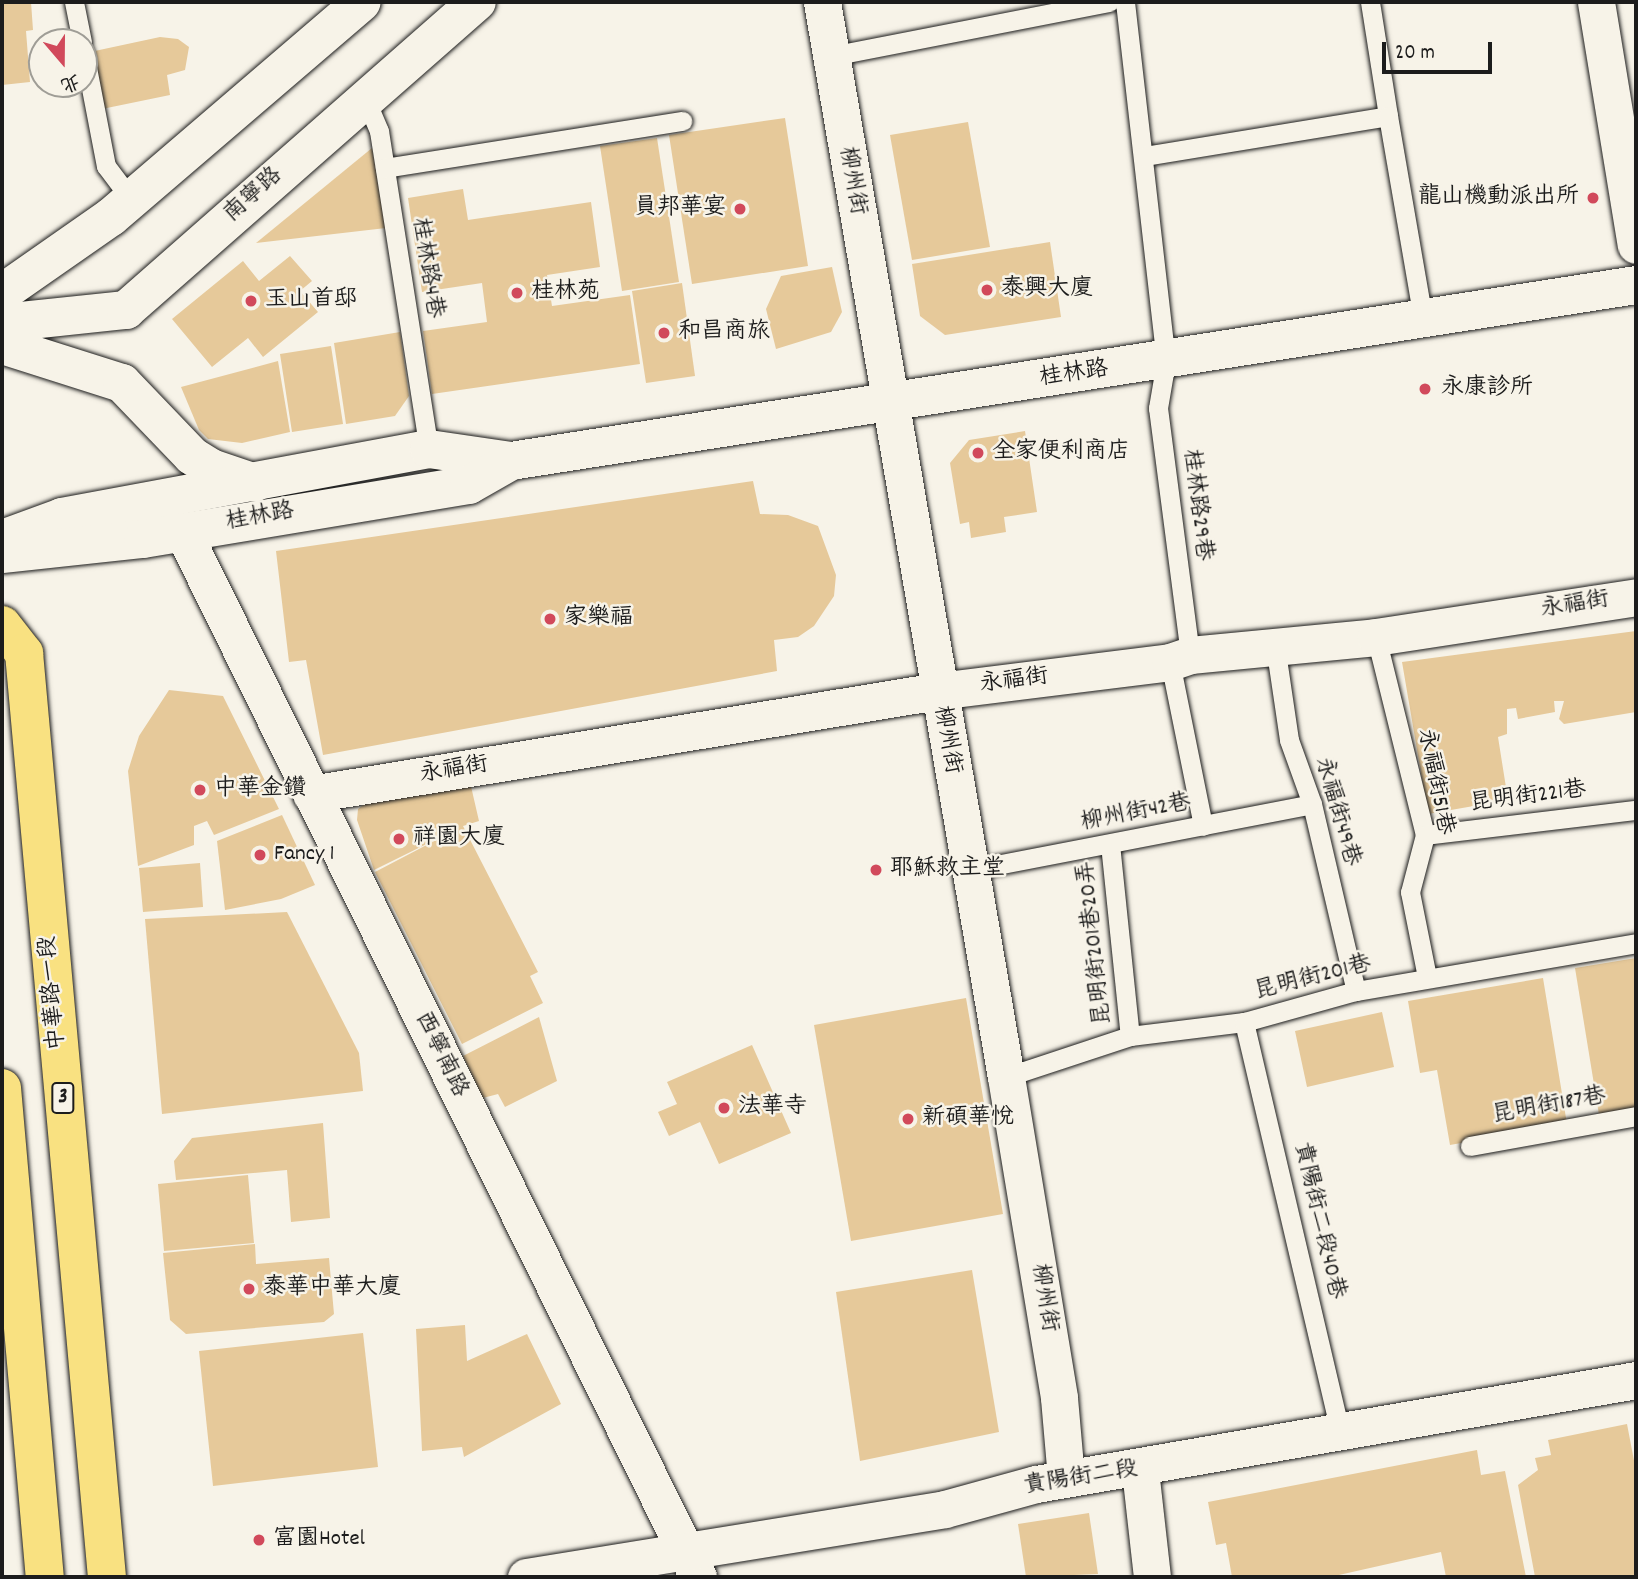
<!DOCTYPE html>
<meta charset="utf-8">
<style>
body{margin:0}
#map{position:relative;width:1638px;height:1579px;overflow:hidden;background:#f7f3e8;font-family:Dekko,"LXGW WenKai TC",sans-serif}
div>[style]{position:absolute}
.building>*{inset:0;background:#e6c99a}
.roads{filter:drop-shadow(0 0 2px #1c1c1c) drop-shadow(0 0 2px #1c1c1c)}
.lane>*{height:19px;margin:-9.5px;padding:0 9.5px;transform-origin:9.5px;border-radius:9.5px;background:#f7f3e8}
.street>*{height:37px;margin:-18.5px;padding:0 18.5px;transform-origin:18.5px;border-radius:18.5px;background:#f7f3e8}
.secondary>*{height:38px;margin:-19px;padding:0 19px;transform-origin:19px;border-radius:19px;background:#f7f3e8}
.primary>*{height:38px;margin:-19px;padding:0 19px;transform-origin:19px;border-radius:19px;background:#f9e181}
.dots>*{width:19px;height:19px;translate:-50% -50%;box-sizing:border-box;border:4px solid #f7f3e8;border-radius:50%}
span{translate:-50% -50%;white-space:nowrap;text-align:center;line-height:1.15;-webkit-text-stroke:5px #f7f3e8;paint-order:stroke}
.shield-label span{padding:2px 5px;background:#f7f3e8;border:2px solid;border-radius:5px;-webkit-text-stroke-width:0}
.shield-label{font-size:21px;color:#1c1c1c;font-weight:700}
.street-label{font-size:23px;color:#1c1c1c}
.poi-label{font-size:23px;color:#1c1c1c}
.right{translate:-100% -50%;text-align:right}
.left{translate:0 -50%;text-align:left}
.frame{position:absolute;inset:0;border:4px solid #1c1c1c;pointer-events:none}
.north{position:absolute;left:28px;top:28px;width:70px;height:70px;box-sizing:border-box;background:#f7f3e8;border:2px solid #9f9d96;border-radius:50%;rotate:160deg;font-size:19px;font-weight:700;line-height:28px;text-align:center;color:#1c1c1c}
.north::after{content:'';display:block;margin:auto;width:24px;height:32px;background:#d1495b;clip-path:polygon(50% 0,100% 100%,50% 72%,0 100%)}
.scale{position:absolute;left:1382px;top:42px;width:110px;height:32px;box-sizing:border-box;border:4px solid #1c1c1c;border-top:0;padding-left:9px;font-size:21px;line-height:24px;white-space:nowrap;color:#1c1c1c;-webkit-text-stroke:5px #f7f3e8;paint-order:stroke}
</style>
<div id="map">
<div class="building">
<div style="clip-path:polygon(2px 2px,31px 2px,33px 30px,26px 31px,30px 82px,2px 85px)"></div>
<div style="clip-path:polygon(160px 37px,178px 39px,189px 47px,185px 70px,167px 75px,170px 95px,102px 109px,90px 52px)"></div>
<div style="clip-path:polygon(785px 118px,808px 266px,692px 284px,669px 135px)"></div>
<div style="clip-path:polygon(968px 122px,990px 247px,912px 260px,890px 135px)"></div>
<div style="clip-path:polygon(657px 138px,679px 282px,622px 291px,600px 146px)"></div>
<div style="clip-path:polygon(372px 148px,386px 228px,256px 243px)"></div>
<div style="clip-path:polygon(463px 189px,468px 220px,591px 202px,600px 267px,547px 275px,552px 306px,630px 295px,640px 364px,432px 394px,423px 331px,487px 322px,482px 283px,422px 292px,408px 198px)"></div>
<div style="clip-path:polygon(1050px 242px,1061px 317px,945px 335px,920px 316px,912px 264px)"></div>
<div style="clip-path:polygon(290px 256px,312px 281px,300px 291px,318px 312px,263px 357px,248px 338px,212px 367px,172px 319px,243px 261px,259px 281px)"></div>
<div style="clip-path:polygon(832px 267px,842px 312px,831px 332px,776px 349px,766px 309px,781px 276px)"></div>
<div style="clip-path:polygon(682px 283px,695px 376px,646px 383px,632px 291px)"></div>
<div style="clip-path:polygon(400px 332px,409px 396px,395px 416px,346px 424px,334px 343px)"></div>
<div style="clip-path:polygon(331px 346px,343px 424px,292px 432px,280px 354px)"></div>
<div style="clip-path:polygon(278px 361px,290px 432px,242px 443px,208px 439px,199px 430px,181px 387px)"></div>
<div style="clip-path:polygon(1025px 431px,1037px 512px,1004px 517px,1006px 532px,971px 538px,969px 522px,960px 524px,950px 463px,969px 440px)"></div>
<div style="clip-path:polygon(753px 481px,760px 514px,788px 515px,818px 526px,836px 575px,834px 596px,814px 626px,798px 637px,774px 640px,777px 671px,323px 755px,306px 660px,289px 662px,276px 551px)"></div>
<div style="clip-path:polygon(1636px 631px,1636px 712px,1564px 724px,1559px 719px,1564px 701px,1554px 701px,1555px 712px,1518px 719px,1516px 708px,1507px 709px,1507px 734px,1498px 737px,1508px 800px,1428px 814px,1402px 662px)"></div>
<div style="clip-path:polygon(169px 690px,223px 696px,279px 809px,214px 835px,207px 821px,194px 826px,194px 845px,138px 866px,128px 771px,139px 736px)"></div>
<div style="clip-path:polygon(470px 782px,479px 821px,463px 826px,538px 972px,530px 976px,543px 1003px,462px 1044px,375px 872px,461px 827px,374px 870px,357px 820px,358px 809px,367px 802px)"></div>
<div style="clip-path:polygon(282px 815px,315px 885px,281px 899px,225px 910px,217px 841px)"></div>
<div style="clip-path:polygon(200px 863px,203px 907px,143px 912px,139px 868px)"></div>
<div style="clip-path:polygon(287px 912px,359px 1053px,363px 1091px,162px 1114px,145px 919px)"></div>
<div style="clip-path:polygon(1636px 958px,1636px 1115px,1600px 1121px,1575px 968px)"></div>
<div style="clip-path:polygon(1543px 978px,1567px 1124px,1450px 1145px,1437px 1070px,1420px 1073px,1408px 1001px)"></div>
<div style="clip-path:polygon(966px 998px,1003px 1214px,851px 1241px,814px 1025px)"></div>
<div style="clip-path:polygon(1382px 1012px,1394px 1067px,1307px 1087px,1295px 1031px)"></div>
<div style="clip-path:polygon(539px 1017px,557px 1081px,505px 1107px,498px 1094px,483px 1098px,463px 1056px)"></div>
<div style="clip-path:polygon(752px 1045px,791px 1133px,719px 1164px,700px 1122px,669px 1136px,658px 1112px,677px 1104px,667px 1082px)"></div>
<div style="clip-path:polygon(323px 1123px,330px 1218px,291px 1222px,287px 1170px,176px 1180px,174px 1161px,192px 1138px)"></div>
<div style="clip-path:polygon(248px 1175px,254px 1243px,164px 1251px,158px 1184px)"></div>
<div style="clip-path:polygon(255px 1244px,256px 1264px,329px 1258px,334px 1314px,324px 1322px,186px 1334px,170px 1320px,163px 1253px)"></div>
<div style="clip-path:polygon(972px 1270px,999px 1432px,860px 1461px,836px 1292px)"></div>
<div style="clip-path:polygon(465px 1325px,467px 1361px,527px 1334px,561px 1404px,464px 1457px,462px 1447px,422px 1451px,416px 1329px)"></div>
<div style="clip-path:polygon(363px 1333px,378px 1467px,213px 1486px,199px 1351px)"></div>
<div style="clip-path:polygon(1627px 1424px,1636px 1471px,1636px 1577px,1535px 1577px,1518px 1485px,1538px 1470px,1535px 1458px,1551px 1455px,1548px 1440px)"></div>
<div style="clip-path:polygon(1477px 1450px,1481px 1475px,1505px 1471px,1526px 1577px,1446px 1577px,1441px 1552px,1330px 1577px,1232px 1577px,1226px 1543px,1216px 1545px,1208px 1502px)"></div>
<div style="clip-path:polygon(1089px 1513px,1098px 1574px,1026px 1577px,1018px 1524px)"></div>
</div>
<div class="roads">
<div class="lane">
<div style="left:74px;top:2px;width:41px;rotate:78.7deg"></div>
<div style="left:1125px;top:2px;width:361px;rotate:83.5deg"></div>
<div style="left:1166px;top:361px;width:48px;rotate:99.7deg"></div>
<div style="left:1158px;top:408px;width:249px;rotate:82.6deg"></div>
<div style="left:1370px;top:2px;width:115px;rotate:81deg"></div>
<div style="left:84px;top:52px;width:116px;rotate:79.1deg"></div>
<div style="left:106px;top:166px;width:41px;rotate:52.9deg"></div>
<div style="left:831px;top:56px;width:283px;rotate:-11deg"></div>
<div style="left:365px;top:98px;width:36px;rotate:67deg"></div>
<div style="left:379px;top:131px;width:322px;rotate:81.1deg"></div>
<div style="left:1144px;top:156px;width:247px;rotate:-9.3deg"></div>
<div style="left:1388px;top:116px;width:206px;rotate:80.2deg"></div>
<div style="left:385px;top:168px;width:301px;rotate:-9deg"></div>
<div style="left:1376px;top:637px;width:204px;rotate:76.1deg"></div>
<div style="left:1425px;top:835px;width:59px;rotate:104.7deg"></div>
<div style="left:1410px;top:892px;width:87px;rotate:78.7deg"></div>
<div style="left:1275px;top:645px;width:96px;rotate:81.6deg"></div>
<div style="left:1289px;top:740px;width:68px;rotate:70.2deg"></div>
<div style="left:1312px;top:804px;width:192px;rotate:76.8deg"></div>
<div style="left:1170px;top:662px;width:167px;rotate:78.6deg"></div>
<div style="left:1425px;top:835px;width:212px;rotate:-6.8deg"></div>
<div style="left:1110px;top:844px;width:193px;rotate:84.1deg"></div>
<div style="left:970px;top:870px;width:348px;rotate:-10.9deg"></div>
<div style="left:1244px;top:1022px;width:421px;rotate:76.8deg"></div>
<div style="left:1006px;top:1077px;width:131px;rotate:-18.3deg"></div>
<div style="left:1130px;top:1036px;width:115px;rotate:-7deg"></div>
<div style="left:1244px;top:1022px;width:116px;rotate:-15.5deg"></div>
<div style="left:1356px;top:991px;width:284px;rotate:-9.7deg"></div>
<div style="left:1470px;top:1146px;width:169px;rotate:-10.2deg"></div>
</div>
<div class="street">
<div style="left:822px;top:2px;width:1091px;rotate:80.29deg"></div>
<div style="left:1006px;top:1077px;width:325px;rotate:80.6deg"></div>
<div style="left:1059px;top:1398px;width:80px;rotate:85deg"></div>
<div style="left:1596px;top:2px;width:246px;rotate:80.7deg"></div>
<div style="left:183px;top:532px;width:1165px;rotate:63.76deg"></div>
<div style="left:311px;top:794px;width:635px;rotate:-9.33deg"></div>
<div style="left:938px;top:691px;width:234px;rotate:-7.1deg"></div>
<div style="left:1170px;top:662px;width:21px;rotate:-19deg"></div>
<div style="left:1190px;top:655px;width:187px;rotate:-5.5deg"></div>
<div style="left:1376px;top:637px;width:263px;rotate:-8.7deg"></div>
<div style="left:1140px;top:1470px;width:108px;rotate:83.6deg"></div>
<div style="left:526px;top:1577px;width:424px;rotate:-9.2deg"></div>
<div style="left:945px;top:1509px;width:94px;rotate:-15.4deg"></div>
<div style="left:1036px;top:1484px;width:609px;rotate:-9.83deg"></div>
</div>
<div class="secondary">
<div style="left:2px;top:293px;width:133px;rotate:-34.9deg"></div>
<div style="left:111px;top:217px;width:330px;rotate:-40.6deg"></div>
<div style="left:2px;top:323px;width:125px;rotate:-6deg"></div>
<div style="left:126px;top:310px;width:467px;rotate:-41.3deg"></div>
<div style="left:2px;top:345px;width:126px;rotate:17.6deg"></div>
<div style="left:122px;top:383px;width:101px;rotate:46.2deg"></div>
<div style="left:192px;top:456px;width:22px;rotate:32deg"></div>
<div style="left:211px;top:468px;width:46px;rotate:18.8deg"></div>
<div style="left:2px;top:539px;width:64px;rotate:-20.1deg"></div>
<div style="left:62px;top:517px;width:373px;rotate:-10.5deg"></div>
<div style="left:429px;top:449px;width:83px;rotate:8.3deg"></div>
<div style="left:511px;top:461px;width:1139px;rotate:-8.89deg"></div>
<div style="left:2px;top:554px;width:142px;rotate:-6.1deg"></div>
<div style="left:143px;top:539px;width:330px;rotate:-9.4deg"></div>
<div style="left:469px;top:485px;width:48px;rotate:-29.7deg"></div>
</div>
<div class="primary">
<div style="left:2px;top:625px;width:36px;rotate:52deg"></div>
<div style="left:24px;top:653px;width:928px;rotate:84.87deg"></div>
<div style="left:2px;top:1088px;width:491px;rotate:85deg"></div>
</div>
</div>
<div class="dots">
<div style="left:1593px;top:198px;background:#d1495b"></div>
<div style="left:740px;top:209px;background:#d1495b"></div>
<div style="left:987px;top:290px;background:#d1495b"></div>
<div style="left:517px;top:293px;background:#d1495b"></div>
<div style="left:251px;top:301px;background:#d1495b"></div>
<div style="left:664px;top:333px;background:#d1495b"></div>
<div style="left:1425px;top:389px;background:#d1495b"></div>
<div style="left:978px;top:453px;background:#d1495b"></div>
<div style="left:550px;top:619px;background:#d1495b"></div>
<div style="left:200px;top:790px;background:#d1495b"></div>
<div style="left:399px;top:839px;background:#d1495b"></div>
<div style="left:260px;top:855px;background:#d1495b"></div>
<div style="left:876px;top:870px;background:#d1495b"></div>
<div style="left:724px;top:1108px;background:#d1495b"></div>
<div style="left:908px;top:1119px;background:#d1495b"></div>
<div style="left:249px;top:1289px;background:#d1495b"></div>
<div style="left:259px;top:1540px;background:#d1495b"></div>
</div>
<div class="shield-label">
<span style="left:63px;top:1098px">3</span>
</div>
<div class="street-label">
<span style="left:851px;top:181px;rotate:80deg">柳州街</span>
<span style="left:254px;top:196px;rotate:-42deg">南寧路</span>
<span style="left:426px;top:268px;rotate:81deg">桂林路4巷</span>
<span style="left:1074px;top:375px;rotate:-8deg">桂林路</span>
<span style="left:1196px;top:505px;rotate:83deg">桂林路29巷</span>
<span style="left:260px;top:518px;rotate:-10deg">桂林路</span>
<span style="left:1575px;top:606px;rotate:-9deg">永福街</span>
<span style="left:1014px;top:682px;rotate:-7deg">永福街</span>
<span style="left:946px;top:740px;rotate:80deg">柳州街</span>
<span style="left:454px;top:771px;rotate:-9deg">永福街</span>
<span style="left:1434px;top:782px;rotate:79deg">永福街51巷</span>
<span style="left:1528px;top:798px;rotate:-7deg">昆明街221巷</span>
<span style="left:1336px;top:812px;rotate:74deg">永福街49巷</span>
<span style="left:1136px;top:814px;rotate:-11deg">柳州街42巷</span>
<span style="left:1096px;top:943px;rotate:-96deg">昆明街201巷20弄</span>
<span style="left:1313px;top:979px;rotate:-14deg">昆明街201巷</span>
<span style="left:54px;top:993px;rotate:-95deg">中華路一段</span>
<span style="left:440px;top:1055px;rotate:64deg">西寧南路</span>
<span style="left:1549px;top:1107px;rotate:-10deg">昆明街187巷</span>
<span style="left:1318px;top:1221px;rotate:77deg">貴陽街二段40巷</span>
<span style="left:1043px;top:1298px;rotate:81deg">柳州街</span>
<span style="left:1081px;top:1479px;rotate:-9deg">貴陽街二段</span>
</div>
<div class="poi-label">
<span class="right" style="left:1579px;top:198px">龍山機動派出所</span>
<span class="right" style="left:726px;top:209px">員邦華宴</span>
<span class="left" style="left:1001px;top:290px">泰興大廈</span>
<span class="left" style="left:531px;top:293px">桂林苑</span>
<span class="left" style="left:265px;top:301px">玉山首邸</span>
<span class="left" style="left:678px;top:333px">和昌商旅</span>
<span class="left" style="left:1441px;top:389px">永康診所</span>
<span class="left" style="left:992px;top:453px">全家便利商店</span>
<span class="left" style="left:564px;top:619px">家樂福</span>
<span class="left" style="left:214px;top:790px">中華金鑽</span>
<span class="left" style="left:413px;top:839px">祥園大廈</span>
<span class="left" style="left:274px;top:855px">Fancy 1</span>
<span class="left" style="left:890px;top:870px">耶穌救主堂</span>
<span class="left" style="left:738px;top:1108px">法華寺</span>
<span class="left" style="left:922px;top:1119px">新碩華悅</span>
<span class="left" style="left:263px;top:1289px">泰華中華大廈</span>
<span class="left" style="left:273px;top:1540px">富園Hotel</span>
</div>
<div class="frame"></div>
<div class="north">北</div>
<div class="scale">20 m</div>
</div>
